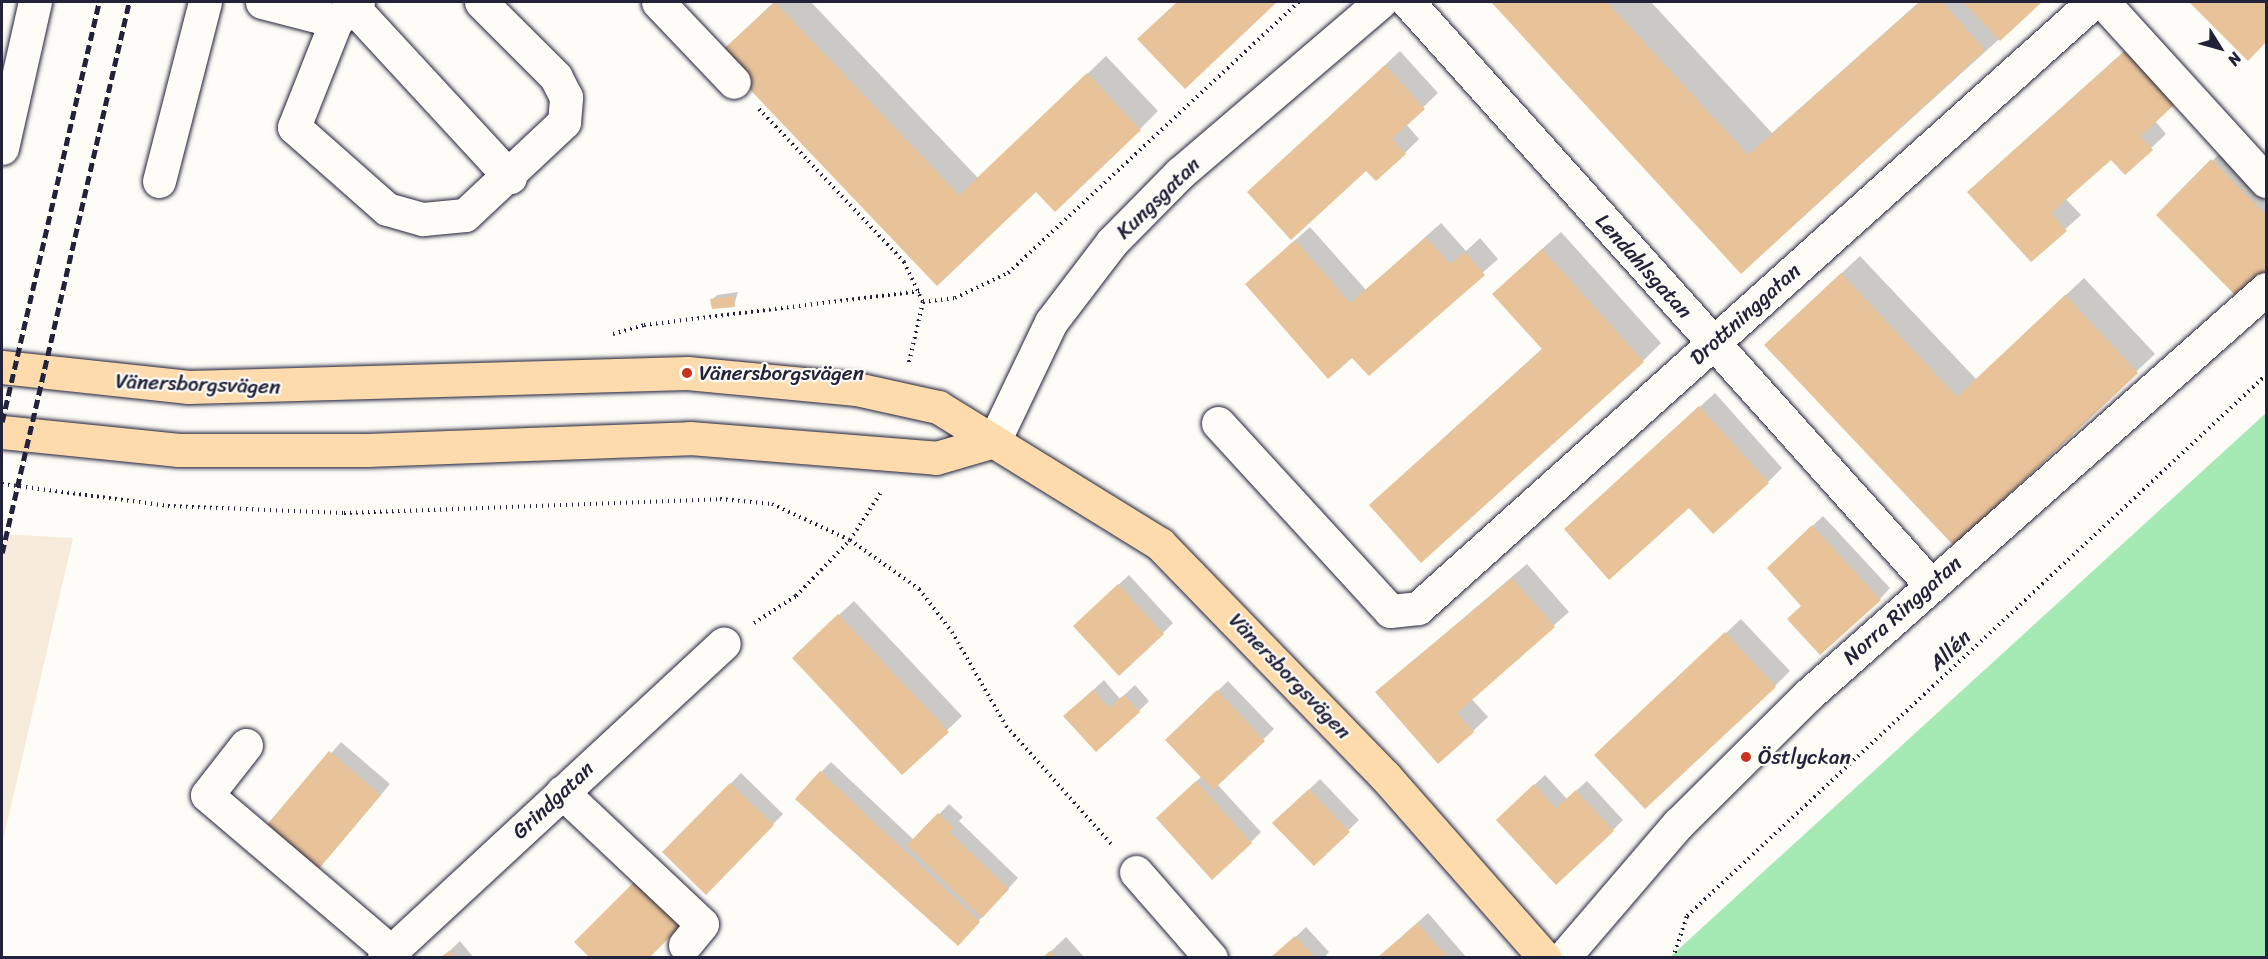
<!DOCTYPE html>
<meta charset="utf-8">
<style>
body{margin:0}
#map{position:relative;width:2268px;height:959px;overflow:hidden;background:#fdfcf7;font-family:Sriracha,sans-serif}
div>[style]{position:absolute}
.built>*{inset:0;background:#f7ebdb}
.green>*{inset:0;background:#a5eab5}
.shadow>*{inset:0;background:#0003}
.building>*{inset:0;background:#e8c299}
.path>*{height:4px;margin-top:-2px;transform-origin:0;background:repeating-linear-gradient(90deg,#22223b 0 1.5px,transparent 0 6px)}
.roads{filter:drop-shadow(0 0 2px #22223b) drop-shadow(0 0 2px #22223b)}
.minor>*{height:33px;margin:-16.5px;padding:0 16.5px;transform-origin:16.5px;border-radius:16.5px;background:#fdfcf7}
.major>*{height:33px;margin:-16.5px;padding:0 16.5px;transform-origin:16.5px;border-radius:16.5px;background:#fddbac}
.rail>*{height:4.5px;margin-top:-2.25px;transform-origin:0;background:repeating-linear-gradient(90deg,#22223b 0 9px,transparent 0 13.5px)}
.dots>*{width:16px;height:16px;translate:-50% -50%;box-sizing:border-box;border:3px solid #fdfcf7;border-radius:50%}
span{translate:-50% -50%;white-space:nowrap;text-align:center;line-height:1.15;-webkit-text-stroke:4.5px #fdfcf7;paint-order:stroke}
.street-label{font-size:21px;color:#22223b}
.poi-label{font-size:21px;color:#22223b}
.left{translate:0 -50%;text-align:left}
.frame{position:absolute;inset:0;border:3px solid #22223b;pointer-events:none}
.north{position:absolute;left:2190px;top:18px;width:60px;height:60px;-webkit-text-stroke:4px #fdfcf7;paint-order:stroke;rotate:127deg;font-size:16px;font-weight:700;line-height:24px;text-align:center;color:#22223b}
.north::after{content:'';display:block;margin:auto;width:21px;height:27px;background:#22223b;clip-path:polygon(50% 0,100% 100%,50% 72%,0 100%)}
</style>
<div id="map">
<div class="built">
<div style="clip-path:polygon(2px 534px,73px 538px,2px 845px)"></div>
</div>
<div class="green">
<div style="clip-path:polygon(2266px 413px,2266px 957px,1670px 957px)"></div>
</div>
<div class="shadow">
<div style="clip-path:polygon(774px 2px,811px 2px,978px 178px,1106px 56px,1158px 111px,1140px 129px,1036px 190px,937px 284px,737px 37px)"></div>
<div style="clip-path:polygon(1178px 2px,1275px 2px,1185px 87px,1154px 24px)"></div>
<div style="clip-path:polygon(1493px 2px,1651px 2px,1772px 133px,1919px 2px,2040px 2px,1742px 272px)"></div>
<div style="clip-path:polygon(2191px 2px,2266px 2px,2266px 40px,2248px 59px)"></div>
<div style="clip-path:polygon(2141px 36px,2155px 121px,2166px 134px,2125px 173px,2111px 158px,2065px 198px,2081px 215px,2031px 260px,1984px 177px)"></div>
<div style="clip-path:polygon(1400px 51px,1438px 93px,1406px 124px,1419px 139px,1405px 153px,1367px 169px,1264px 178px)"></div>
<div style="clip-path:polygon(2227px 146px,2266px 185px,2266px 279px,2158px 215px)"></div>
<div style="clip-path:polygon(1441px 223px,1466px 251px,1480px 238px,1498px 259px,1369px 374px,1262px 270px,1310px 227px,1366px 290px)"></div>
<div style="clip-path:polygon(1561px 232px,1661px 343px,1643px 361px,1371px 505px,1543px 348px,1512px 276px)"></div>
<div style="clip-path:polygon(1860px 256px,1976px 379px,2084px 278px,2155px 354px,1954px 544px,1785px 326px)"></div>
<div style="clip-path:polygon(738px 292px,734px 305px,712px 300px,717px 295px)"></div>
<div style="clip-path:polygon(1715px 393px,1782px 468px,1768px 482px,1581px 515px)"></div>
<div style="clip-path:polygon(1823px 516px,1890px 588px,1880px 599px,1803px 605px,1779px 558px)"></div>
<div style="clip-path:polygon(1527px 564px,1569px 612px,1471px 698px,1488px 717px,1473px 731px,1377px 692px)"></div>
<div style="clip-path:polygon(1129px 575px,1173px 623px,1163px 633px,1085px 616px)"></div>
<div style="clip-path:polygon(854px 601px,962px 716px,902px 773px,809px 643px)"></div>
<div style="clip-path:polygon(1741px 619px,1790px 671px,1775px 686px,1611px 740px)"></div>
<div style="clip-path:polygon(1104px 680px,1120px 699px,1135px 685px,1149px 701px,1139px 711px,1076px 706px)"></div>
<div style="clip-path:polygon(1228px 681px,1274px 729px,1217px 784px,1261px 832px,1251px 842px,1168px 808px,1202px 776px,1167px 740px)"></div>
<div style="clip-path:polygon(341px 742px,390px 784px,327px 859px,267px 827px)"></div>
<div style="clip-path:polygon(831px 762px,914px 840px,949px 804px,963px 817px,959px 821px,1018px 878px,957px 944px,821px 772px)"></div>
<div style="clip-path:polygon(741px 773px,783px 814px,706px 893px,664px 852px)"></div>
<div style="clip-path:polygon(1545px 775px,1567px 799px,1587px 781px,1623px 820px,1613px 830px,1508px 810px)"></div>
<div style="clip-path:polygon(1320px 779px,1359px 820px,1314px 864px,1285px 813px)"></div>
<div style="clip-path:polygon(694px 911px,647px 958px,592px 958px,576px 942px)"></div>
<div style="clip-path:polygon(1428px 913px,1467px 958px,1379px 958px)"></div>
<div style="clip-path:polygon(1306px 927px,1329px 952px,1324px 958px,1273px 958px)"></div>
<div style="clip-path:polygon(1066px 937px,1085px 958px,1044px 958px)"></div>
<div style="clip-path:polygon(460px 941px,474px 958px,442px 958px)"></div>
</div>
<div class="building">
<div style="clip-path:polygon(775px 2px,959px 195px,1087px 73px,1141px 130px,1055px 212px,1036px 192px,937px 286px,717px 55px)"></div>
<div style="clip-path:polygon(1177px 2px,1277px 2px,1185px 89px,1137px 39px)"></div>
<div style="clip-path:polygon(1491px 2px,1607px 2px,1748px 155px,1920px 2px,1942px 2px,1985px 50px,1741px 274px)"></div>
<div style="clip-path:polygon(1963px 2px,2042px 2px,2000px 41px)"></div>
<div style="clip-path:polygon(2189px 2px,2266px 2px,2266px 42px,2248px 61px)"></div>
<div style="clip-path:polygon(2126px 50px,2175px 104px,2141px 136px,2153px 150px,2125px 175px,2111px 160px,2051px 213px,2067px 231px,2031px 262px,1967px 192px)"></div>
<div style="clip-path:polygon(1385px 65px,1425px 109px,1392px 139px,1406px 154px,1376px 181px,1366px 171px,1291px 240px,1247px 192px)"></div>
<div style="clip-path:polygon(2211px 159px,2266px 215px,2266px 281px,2244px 304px,2156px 215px)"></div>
<div style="clip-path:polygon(1426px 237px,1450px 264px,1465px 252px,1485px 275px,1369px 376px,1352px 358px,1328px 379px,1245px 284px,1295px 240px,1350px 303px)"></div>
<div style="clip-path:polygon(1542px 249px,1644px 362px,1421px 563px,1369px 505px,1542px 349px,1492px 294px)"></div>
<div style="clip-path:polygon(1841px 273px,1957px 397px,2065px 295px,2138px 373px,1954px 546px,1764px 345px)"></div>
<div style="clip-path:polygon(734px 296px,735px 307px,712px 309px,710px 299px)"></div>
<div style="clip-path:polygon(1699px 406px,1769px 483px,1713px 534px,1689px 508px,1609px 580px,1564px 529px)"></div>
<div style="clip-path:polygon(1812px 525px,1881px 600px,1820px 655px,1787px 619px,1801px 606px,1767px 568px)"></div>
<div style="clip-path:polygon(1512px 578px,1555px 627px,1457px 713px,1474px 732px,1438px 764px,1375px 692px)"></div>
<div style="clip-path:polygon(1118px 584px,1164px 634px,1119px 676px,1073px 626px)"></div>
<div style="clip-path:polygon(838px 614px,949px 732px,902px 775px,792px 658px)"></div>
<div style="clip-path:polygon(1725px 632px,1776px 687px,1645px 809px,1594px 755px)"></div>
<div style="clip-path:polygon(1093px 690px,1109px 708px,1124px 695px,1140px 712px,1096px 752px,1063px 716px)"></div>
<div style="clip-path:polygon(1217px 690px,1265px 741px,1213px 790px,1165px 740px)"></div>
<div style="clip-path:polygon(329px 751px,381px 795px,317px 871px,265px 827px)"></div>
<div style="clip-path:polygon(820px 771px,980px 922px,958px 946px,795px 799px)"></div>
<div style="clip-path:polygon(1196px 781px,1252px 843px,1212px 880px,1156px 818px)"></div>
<div style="clip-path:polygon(730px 783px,774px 825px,706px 895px,662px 852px)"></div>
<div style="clip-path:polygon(1534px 784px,1556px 808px,1576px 790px,1614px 831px,1556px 885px,1496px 820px)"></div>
<div style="clip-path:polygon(1309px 789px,1350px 832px,1314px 866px,1272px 823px)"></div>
<div style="clip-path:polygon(938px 813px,954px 828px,949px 832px,1009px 889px,982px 918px,907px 845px)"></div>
<div style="clip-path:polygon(639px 877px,685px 922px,650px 957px,589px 957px,574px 942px)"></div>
<div style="clip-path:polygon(1417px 923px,1448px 957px,1378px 957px)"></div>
<div style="clip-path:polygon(1295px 936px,1315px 957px,1271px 957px)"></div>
<div style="clip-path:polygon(449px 951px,455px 957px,441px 957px)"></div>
<div style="clip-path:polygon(1050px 951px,1057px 957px,1043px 957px)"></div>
</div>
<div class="path">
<div style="left:759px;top:109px;width:211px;rotate:46.5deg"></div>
<div style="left:904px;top:262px;width:44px;rotate:64.6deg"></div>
<div style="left:923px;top:302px;width:62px;rotate:103.1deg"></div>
<div style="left:923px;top:302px;width:32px;rotate:-7deg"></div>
<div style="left:955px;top:298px;width:59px;rotate:-25.3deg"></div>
<div style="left:1008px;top:273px;width:398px;rotate:-43deg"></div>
<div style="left:613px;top:334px;width:32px;rotate:-16deg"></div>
<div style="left:644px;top:325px;width:279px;rotate:-7deg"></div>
<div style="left:2px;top:484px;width:167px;rotate:7.5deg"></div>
<div style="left:168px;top:506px;width:176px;rotate:2.3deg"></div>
<div style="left:344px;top:513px;width:376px;rotate:-2.1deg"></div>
<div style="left:720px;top:499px;width:52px;rotate:5.5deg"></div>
<div style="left:772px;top:504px;width:86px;rotate:24.8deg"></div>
<div style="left:850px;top:540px;width:85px;rotate:35.4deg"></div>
<div style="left:919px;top:589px;width:54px;rotate:52.5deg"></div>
<div style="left:952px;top:632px;width:108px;rotate:60.1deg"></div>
<div style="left:1006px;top:726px;width:158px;rotate:48.3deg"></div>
<div style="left:754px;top:623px;width:50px;rotate:-32.7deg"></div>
<div style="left:796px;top:596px;width:78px;rotate:-46deg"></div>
<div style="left:850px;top:540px;width:57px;rotate:-57.1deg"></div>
<div style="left:1673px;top:958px;width:44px;rotate:-71.6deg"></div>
<div style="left:1687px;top:916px;width:792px;rotate:-43.06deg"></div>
</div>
<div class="roads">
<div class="minor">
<div style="left:262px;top:2px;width:76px;rotate:14.4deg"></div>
<div style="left:358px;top:2px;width:29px;rotate:139deg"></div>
<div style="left:336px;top:21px;width:114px;rotate:111.6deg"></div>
<div style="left:294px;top:127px;width:124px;rotate:41.4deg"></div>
<div style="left:387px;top:209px;width:37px;rotate:16deg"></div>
<div style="left:423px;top:219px;width:42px;rotate:-5.4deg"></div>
<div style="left:465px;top:215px;width:136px;rotate:-43.2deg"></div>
<div style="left:564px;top:122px;width:25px;rotate:-85deg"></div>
<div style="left:566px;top:97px;width:22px;rotate:-117deg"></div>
<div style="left:556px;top:77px;width:106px;rotate:-135deg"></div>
<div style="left:658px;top:2px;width:110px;rotate:46.5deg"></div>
<div style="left:1408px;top:2px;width:782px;rotate:48.11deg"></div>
<div style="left:2103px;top:2px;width:242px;rotate:47.7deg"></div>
<div style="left:352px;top:6px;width:233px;rotate:47.3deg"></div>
<div style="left:2px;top:148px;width:150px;rotate:-77.3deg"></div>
<div style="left:159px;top:181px;width:185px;rotate:-75.6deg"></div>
<div style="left:1218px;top:423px;width:255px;rotate:47.5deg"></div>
<div style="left:1390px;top:611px;width:28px;rotate:-6deg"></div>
<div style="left:1418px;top:608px;width:907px;rotate:-41.92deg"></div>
<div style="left:994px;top:441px;width:132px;rotate:-64.4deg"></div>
<div style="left:1051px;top:322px;width:101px;rotate:-52.7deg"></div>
<div style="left:1112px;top:242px;width:97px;rotate:-45.4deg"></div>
<div style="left:1180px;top:173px;width:263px;rotate:-40.5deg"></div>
<div style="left:246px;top:745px;width:63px;rotate:128deg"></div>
<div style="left:207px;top:795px;width:240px;rotate:40.4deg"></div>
<div style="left:562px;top:792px;width:192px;rotate:43.3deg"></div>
<div style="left:702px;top:924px;width:27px;rotate:129deg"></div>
<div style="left:1136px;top:872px;width:114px;rotate:48.9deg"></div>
<div style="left:384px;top:958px;width:463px;rotate:-42.8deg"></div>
<div style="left:1563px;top:958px;width:177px;rotate:-49.4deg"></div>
<div style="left:1678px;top:824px;width:183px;rotate:-44.8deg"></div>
<div style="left:1808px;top:695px;width:612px;rotate:-41.56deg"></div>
</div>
<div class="major">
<div style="left:2px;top:367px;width:188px;rotate:6.1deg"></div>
<div style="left:189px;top:387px;width:498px;rotate:-1.6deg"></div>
<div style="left:687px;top:373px;width:170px;rotate:5.4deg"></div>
<div style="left:856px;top:389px;width:84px;rotate:12.4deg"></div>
<div style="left:938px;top:407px;width:261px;rotate:31.7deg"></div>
<div style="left:1160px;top:544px;width:323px;rotate:45.9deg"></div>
<div style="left:1385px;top:776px;width:242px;rotate:48.7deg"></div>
<div style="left:2px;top:432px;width:178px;rotate:5.8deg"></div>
<div style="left:179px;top:450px;width:188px"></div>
<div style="left:367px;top:450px;width:323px;rotate:-2.1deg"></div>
<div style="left:690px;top:438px;width:247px;rotate:4.6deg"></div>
<div style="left:936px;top:458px;width:60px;rotate:-16.3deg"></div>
</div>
</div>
<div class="rail">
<div style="left:2px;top:422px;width:431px;rotate:-77deg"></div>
<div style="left:2px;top:553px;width:565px;rotate:-77.02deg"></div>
</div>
<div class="dots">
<div style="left:687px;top:373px;background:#c8321e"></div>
<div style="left:1746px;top:757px;background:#c8321e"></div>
</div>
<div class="street-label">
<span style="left:1158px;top:198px;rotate:-44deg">Kungsgatan</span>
<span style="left:1644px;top:266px;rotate:48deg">Lendahlsgatan</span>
<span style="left:1745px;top:314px;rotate:-42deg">Drottninggatan</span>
<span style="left:198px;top:384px;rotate:2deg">Vänersborgsvägen</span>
<span style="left:1902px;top:610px;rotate:-42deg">Norra Ringgatan</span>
<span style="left:1950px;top:650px;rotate:-43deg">Allén</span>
<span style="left:1290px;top:676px;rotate:46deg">Vänersborgsvägen</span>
<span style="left:553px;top:800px;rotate:-43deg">Grindgatan</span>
</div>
<div class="poi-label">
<span class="left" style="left:699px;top:373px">Vänersborgsvägen</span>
<span class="left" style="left:1758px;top:757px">Östlyckan</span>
</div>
<div class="frame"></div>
<div class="north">N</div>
</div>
